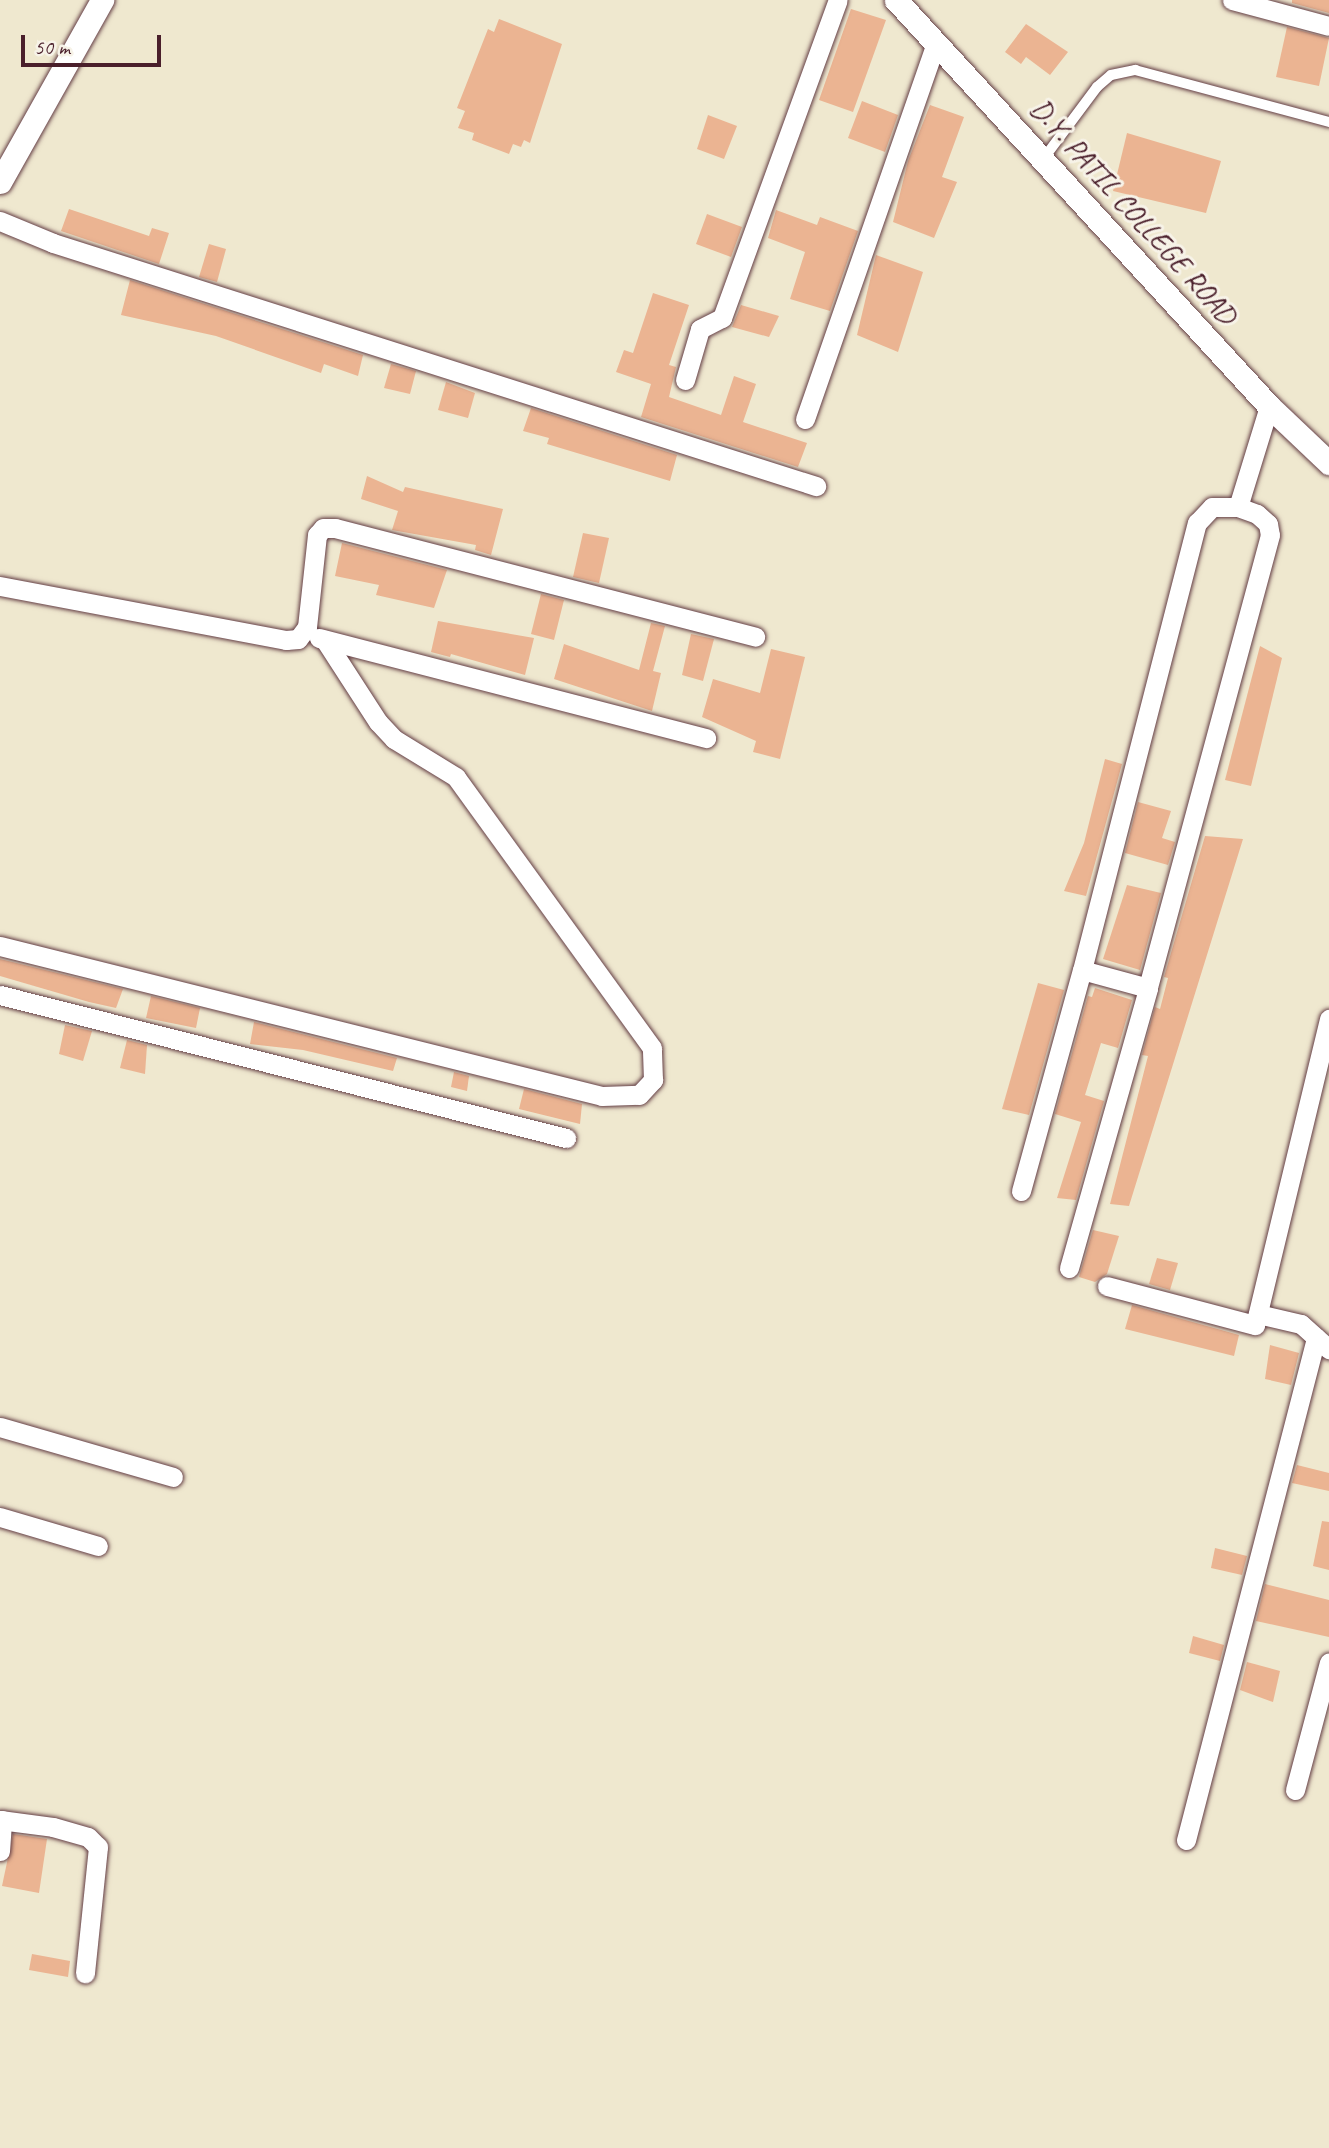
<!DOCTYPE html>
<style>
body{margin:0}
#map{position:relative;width:1329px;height:2148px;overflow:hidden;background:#efe8cf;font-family:Caveat,sans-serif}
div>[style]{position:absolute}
.building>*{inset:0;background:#ebb492}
.roads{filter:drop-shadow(0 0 2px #633d44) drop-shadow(0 0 2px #633d44)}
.service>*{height:10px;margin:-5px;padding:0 5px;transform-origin:5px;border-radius:5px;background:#fff}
.minor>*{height:19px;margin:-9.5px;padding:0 9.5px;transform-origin:9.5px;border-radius:9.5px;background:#fff}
.tertiary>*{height:23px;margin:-11.5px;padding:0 11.5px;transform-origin:11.5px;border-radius:11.5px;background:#fff}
span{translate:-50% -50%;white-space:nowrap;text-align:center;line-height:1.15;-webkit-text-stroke:6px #f7f3e8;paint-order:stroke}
.street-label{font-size:30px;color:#4a1f2b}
.scale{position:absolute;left:21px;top:35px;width:140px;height:32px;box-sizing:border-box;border:4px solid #4a1f2b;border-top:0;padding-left:9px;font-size:21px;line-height:24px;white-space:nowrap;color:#4a1f2b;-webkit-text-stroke:5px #f7f3e8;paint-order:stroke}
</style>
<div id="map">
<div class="building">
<div style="clip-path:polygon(1292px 0,1329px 0,1329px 13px,1292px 3px)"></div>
<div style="clip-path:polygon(851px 9px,886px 20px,853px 112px,819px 100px)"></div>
<div style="clip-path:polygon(499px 19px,562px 44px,530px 143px,524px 140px,521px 147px,513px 144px,509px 154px,472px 140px,474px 133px,458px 128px,465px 111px,457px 108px,488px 29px,494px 32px)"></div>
<div style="clip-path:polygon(1026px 24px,1068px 52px,1050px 75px,1026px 57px,1021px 64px,1005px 52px)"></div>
<div style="clip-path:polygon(1287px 27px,1329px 38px,1319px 86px,1276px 77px)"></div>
<div style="clip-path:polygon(862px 101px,898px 115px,885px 152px,848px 138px)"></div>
<div style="clip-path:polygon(930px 105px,964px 117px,942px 177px,957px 182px,934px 238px,893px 222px,908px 161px)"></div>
<div style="clip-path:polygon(708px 115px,737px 126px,724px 159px,697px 149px)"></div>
<div style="clip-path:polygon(1127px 133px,1221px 161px,1206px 213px,1113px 191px)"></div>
<div style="clip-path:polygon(69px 209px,149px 236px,152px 228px,169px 233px,159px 264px,61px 231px)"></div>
<div style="clip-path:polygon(776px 210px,817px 225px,820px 217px,858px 231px,830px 311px,790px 299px,805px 252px,768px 238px)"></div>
<div style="clip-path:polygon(707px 214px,742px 227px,731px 257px,696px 244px)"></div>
<div style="clip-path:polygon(209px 244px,226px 249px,217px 282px,199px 277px)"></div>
<div style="clip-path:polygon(876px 255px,923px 272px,898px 352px,857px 335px)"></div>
<div style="clip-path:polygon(130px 280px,363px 355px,358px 376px,324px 364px,321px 373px,216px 336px,121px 315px)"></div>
<div style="clip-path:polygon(653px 293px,689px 305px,669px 365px,676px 367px,669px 397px,721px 415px,734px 376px,756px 384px,743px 422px,807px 443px,798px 467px,641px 417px,651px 384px,616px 372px,624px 350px,633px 353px)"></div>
<div style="clip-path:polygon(741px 305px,779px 316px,769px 337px,732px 327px)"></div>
<div style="clip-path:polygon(391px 364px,416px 371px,410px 394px,384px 388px)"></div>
<div style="clip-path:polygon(446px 382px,475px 393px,468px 418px,438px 410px)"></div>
<div style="clip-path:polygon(531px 408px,677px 455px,670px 481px,547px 444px,549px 438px,523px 431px)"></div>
<div style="clip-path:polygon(367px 476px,403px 492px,405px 487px,503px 509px,491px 555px,475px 550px,476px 545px,392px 530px,398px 511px,361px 499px)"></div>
<div style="clip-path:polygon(583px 533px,609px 538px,599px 583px,573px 577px)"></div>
<div style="clip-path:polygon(342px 543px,447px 570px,434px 608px,376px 595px,379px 585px,335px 576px)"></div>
<div style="clip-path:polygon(541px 594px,564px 600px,554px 640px,531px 634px)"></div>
<div style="clip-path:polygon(438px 621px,534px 638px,525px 675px,451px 654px,450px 657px,431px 652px)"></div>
<div style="clip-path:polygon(651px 623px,665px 626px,653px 671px,661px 673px,652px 711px,554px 679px,564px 644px,639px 670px)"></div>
<div style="clip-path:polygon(691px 634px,714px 639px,703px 681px,682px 675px)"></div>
<div style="clip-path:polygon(1260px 646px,1282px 658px,1251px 786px,1225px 780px)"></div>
<div style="clip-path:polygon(771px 649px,805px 657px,780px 759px,753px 752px,756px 741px,702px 717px,713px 679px,760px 693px)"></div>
<div style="clip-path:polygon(1105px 759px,1122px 764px,1086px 896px,1064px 891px,1084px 843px)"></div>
<div style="clip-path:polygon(1138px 802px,1171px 811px,1162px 838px,1175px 842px,1168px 865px,1125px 853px)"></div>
<div style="clip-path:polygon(1205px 836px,1243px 839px,1129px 1206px,1110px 1204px,1148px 1056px,1142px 1055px,1155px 1007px,1160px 1009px,1168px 978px,1164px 977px)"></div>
<div style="clip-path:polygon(1127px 885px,1161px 893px,1140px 970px,1103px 959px)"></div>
<div style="clip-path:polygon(0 959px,123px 989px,116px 1008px,89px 1002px,0 976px)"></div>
<div style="clip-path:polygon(1038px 983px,1064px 990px,1029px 1115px,1002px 1109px)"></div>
<div style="clip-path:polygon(1095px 988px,1132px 1000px,1118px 1048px,1101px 1043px,1085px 1095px,1104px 1101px,1076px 1200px,1057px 1198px,1081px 1122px,1055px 1114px,1088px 996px,1092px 997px)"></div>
<div style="clip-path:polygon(151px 996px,200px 1008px,196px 1028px,146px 1018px)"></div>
<div style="clip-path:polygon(254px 1022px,397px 1058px,393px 1071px,303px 1050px,250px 1044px)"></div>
<div style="clip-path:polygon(65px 1025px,92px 1031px,83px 1061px,59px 1054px)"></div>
<div style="clip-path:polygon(127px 1040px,147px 1045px,145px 1074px,120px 1068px)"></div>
<div style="clip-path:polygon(454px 1072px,469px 1076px,467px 1091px,451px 1087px)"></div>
<div style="clip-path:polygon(524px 1089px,582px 1104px,580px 1124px,519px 1109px)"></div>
<div style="clip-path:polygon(1093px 1230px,1119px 1236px,1107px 1274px,1095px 1282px,1079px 1277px)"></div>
<div style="clip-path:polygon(1157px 1258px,1178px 1263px,1170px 1290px,1149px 1284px)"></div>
<div style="clip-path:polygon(1132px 1305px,1239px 1335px,1234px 1356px,1125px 1329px)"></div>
<div style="clip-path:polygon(1270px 1345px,1299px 1353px,1291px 1385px,1265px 1379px)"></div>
<div style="clip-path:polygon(1297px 1465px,1329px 1473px,1329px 1491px,1292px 1483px)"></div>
<div style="clip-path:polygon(1322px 1521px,1329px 1522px,1329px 1570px,1313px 1566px)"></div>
<div style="clip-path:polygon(1215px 1548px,1247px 1556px,1242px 1575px,1211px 1568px)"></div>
<div style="clip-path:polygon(1265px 1584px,1329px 1600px,1329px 1637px,1256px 1621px)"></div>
<div style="clip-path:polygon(1193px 1636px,1224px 1645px,1220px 1661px,1189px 1653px)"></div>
<div style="clip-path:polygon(1247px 1662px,1280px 1671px,1273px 1702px,1240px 1690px)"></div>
<div style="clip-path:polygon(13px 1834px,47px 1839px,39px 1893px,2px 1886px)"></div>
<div style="clip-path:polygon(32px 1954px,70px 1961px,68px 1977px,29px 1970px)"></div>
</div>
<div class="roads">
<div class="service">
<div style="left:1044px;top:158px;width:89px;rotate:-53.3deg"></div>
<div style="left:1097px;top:87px;width:18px;rotate:-41deg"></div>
<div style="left:1111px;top:75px;width:25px;rotate:-12deg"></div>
<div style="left:1135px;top:70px;width:201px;rotate:15deg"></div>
</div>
<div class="minor">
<div style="left:1232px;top:0;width:100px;rotate:15deg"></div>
<div style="left:0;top:221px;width:57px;rotate:22.5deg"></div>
<div style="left:53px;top:243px;width:801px;rotate:17.67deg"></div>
<div style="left:685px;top:380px;width:53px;rotate:-73.6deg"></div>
<div style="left:700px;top:329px;width:25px;rotate:-27deg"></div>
<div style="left:722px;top:318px;width:338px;rotate:-70deg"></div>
<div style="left:805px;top:419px;width:398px;rotate:-70.8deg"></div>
<div style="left:1238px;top:507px;width:20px;rotate:20deg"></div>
<div style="left:1257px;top:514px;width:15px;rotate:42deg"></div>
<div style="left:1268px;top:524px;width:11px;rotate:80deg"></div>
<div style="left:1270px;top:535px;width:469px;rotate:105.1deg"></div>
<div style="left:1148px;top:988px;width:68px;rotate:-164.7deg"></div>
<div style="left:1082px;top:970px;width:462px;rotate:-75.6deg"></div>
<div style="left:1197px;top:523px;width:22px;rotate:-47deg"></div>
<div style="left:1212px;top:507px;width:26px"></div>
<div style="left:1238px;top:507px;width:106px;rotate:-72.9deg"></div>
<div style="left:0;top:586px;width:291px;rotate:10.7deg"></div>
<div style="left:286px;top:640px;width:12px;rotate:-5deg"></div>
<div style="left:298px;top:639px;width:15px;rotate:-53deg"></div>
<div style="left:307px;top:627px;width:93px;rotate:-83.8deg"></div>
<div style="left:317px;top:535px;width:9px;rotate:-49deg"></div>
<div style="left:323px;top:528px;width:12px"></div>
<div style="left:335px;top:528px;width:434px;rotate:14.5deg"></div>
<div style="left:319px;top:638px;width:400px;rotate:14.5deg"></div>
<div style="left:0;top:946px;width:620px;rotate:13.99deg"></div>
<div style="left:602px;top:1096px;width:37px;rotate:-2deg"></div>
<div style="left:639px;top:1095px;width:21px;rotate:-47deg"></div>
<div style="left:653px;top:1080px;width:32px;rotate:-92deg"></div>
<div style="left:652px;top:1048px;width:334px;rotate:-125.9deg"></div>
<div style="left:456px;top:777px;width:73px;rotate:-148.5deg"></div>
<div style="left:394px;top:739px;width:23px;rotate:-133deg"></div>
<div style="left:378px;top:722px;width:98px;rotate:-122.9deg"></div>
<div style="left:0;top:995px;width:584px;rotate:14.18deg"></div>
<div style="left:1021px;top:1191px;width:229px;rotate:-74.6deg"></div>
<div style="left:1069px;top:1268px;width:291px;rotate:-74.2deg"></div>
<div style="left:1107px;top:1286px;width:153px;rotate:14.8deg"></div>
<div style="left:1255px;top:1325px;width:315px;rotate:-76.4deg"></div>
<div style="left:1258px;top:1314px;width:44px;rotate:13.1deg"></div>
<div style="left:1301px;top:1324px;width:38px;rotate:42deg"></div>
<div style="left:0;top:1427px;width:180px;rotate:16.1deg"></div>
<div style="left:0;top:1517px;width:102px;rotate:16.5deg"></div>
<div style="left:1295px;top:1790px;width:132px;rotate:-75.1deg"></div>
<div style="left:0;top:1820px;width:53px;rotate:7.5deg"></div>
<div style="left:53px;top:1827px;width:36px;rotate:16deg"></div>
<div style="left:88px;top:1837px;width:14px;rotate:45deg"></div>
<div style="left:98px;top:1847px;width:127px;rotate:95.9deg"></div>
<div style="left:1186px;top:1840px;width:519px;rotate:-75.48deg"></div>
<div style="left:0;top:1851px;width:31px;rotate:-86deg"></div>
</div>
<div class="tertiary">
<div style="left:896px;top:0;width:551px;rotate:47.43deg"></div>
<div style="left:1269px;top:406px;width:83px;rotate:43.5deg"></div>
<div style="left:0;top:182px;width:209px;rotate:-60.7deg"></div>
</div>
</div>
<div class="street-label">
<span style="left:1134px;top:211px;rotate:48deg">D.Y. PATIL COLLEGE ROAD</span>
</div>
<div class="scale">50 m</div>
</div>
